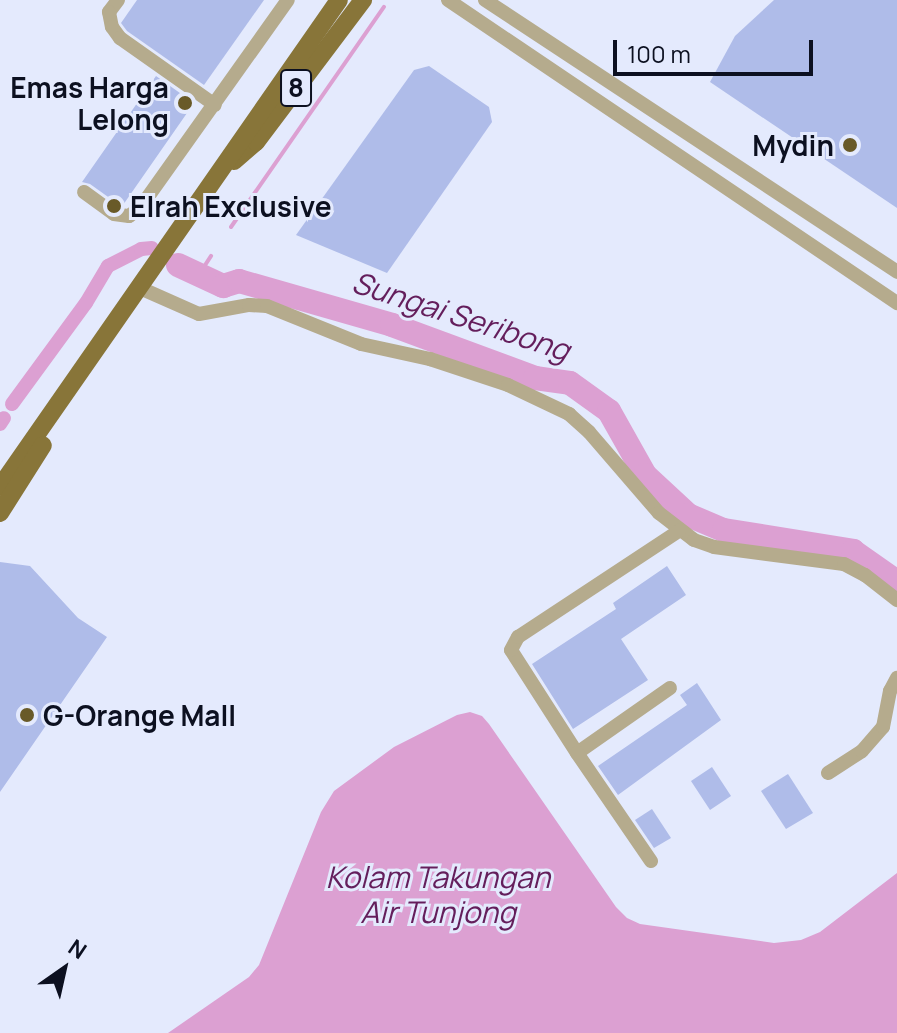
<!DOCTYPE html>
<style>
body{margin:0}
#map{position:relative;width:897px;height:1033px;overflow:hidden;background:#e4eafd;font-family:Manrope,sans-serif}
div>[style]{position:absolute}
.water>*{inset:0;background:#dca0d2}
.stream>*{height:4px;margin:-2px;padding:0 2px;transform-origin:2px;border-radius:2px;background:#dca0d2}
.canal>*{height:14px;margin:-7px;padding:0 7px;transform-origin:7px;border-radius:7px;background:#dca0d2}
.river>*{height:24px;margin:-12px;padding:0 12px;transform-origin:12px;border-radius:12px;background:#dca0d2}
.building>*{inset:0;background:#afbce9}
.minor>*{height:14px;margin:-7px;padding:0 7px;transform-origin:7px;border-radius:7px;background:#b5ab8d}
.major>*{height:18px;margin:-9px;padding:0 9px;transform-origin:9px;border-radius:9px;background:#887539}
.dots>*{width:22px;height:22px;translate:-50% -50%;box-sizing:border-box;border:4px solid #e4eafd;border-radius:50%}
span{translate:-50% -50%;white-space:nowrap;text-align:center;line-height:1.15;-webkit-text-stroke:6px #e4eafd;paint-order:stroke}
.shield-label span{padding:2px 6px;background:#e4eafd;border:2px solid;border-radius:6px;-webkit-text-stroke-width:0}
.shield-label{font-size:26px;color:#0c1020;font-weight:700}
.poi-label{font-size:28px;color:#0c1020;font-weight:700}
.right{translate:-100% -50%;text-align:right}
.left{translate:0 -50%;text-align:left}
.water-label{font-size:30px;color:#641e5c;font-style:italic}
.north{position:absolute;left:24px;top:929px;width:80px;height:80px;-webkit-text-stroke:6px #e4eafd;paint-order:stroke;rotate:34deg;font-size:22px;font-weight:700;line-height:32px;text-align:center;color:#0c1020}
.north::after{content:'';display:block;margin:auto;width:28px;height:36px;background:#0c1020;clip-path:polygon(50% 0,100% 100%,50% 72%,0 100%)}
.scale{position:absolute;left:613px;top:40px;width:200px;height:36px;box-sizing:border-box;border:4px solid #0c1020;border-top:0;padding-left:10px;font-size:24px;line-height:28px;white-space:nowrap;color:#0c1020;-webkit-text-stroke:6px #e4eafd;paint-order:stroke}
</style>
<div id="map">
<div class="water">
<div style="clip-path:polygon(470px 712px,482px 716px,489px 724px,616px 907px,627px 918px,640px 924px,774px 943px,801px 940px,820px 932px,897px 873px,897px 1033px,168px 1033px,249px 977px,259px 965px,321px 812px,334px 791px,394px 747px,457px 715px)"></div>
</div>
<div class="stream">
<div style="left:231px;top:227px;width:268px;rotate:-55.2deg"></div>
<div style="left:198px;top:276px;width:24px;rotate:-57deg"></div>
</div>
<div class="canal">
<div style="left:12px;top:404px;width:125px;rotate:-53.8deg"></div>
<div style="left:86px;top:303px;width:43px;rotate:-59.3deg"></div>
<div style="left:108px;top:266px;width:37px;rotate:-27deg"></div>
<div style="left:141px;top:249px;width:11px;rotate:-5deg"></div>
<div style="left:0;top:424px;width:7px;rotate:-56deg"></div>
</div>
<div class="river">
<div style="left:178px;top:265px;width:50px;rotate:25deg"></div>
<div style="left:223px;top:286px;width:17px;rotate:-17deg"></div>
<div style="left:239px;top:281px;width:159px;rotate:16deg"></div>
<div style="left:392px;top:325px;width:153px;rotate:20.3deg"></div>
<div style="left:535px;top:378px;width:35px;rotate:8deg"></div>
<div style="left:570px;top:383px;width:48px;rotate:35.7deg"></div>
<div style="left:609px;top:411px;width:73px;rotate:60.6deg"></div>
<div style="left:645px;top:475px;width:59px;rotate:42.9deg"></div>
<div style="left:688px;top:515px;width:39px;rotate:23deg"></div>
<div style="left:724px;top:530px;width:131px;rotate:9.2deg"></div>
<div style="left:853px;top:551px;width:54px;rotate:35.2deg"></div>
</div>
<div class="building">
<div style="clip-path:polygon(137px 0,264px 0,204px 85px,127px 31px,121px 23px)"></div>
<div style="clip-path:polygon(774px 0,897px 0,897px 208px,710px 82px,735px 36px)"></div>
<div style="clip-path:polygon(429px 66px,489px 107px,492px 122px,387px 273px,296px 235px,414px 70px)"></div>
<div style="clip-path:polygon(156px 76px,194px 103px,123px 205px,118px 204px,90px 184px,82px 182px)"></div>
<div style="clip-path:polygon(0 562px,30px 566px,78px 618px,107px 637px,0 792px)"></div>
<div style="clip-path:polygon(667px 566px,686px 595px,621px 639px,648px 680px,573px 729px,532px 664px,616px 609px,613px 603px)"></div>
<div style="clip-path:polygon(697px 683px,721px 720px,618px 795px,598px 766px,687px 705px,680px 695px)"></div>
<div style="clip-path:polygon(712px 767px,731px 796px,710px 810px,691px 781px)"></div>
<div style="clip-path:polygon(788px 774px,813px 813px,786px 829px,761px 791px)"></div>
<div style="clip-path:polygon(652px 809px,671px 838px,654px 848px,635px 820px)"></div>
</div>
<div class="minor">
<div style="left:118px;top:0;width:15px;rotate:127deg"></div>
<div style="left:109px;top:12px;width:15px;rotate:79deg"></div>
<div style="left:112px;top:27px;width:14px;rotate:54deg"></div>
<div style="left:120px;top:38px;width:116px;rotate:35.2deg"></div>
<div style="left:448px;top:0;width:542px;rotate:34.01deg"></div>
<div style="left:485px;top:0;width:494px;rotate:33.4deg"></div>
<div style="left:84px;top:192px;width:37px;rotate:36deg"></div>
<div style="left:114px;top:214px;width:15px;rotate:8deg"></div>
<div style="left:129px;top:216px;width:14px;rotate:-36deg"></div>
<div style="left:140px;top:208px;width:255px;rotate:-54.6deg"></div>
<div style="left:140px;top:288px;width:64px;rotate:23.8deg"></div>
<div style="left:199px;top:314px;width:51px;rotate:-10.2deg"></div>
<div style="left:249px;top:305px;width:18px;rotate:3deg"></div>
<div style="left:267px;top:306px;width:101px;rotate:22deg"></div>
<div style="left:361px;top:344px;width:71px;rotate:12.3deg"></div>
<div style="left:430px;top:359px;width:82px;rotate:18.4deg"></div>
<div style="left:508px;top:385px;width:68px;rotate:25.4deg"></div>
<div style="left:569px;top:414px;width:27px;rotate:42deg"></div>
<div style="left:589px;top:432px;width:107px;rotate:49.2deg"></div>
<div style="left:659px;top:513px;width:44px;rotate:37.6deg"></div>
<div style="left:694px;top:540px;width:21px;rotate:19deg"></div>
<div style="left:714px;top:547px;width:131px;rotate:7.5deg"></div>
<div style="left:844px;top:564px;width:24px;rotate:28deg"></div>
<div style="left:865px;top:575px;width:41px;rotate:38deg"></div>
<div style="left:670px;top:688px;width:113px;rotate:145deg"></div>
<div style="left:577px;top:753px;width:122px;rotate:-122.7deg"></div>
<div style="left:511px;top:650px;width:15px;rotate:-62deg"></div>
<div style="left:518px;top:637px;width:193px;rotate:-33.4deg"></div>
<div style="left:577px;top:753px;width:131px;rotate:55.6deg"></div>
<div style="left:828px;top:773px;width:40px;rotate:-32.9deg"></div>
<div style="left:862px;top:751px;width:32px;rotate:-49deg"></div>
<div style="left:883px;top:727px;width:37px;rotate:-79deg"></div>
<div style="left:890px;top:691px;width:15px;rotate:-62deg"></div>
</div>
<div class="major">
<div style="left:234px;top:161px;width:29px;rotate:-41deg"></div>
<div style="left:256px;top:142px;width:178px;rotate:-53deg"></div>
<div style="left:0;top:487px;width:593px;rotate:-55.16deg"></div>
<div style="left:0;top:513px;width:80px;rotate:-57.7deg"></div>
</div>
<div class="dots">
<div style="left:185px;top:103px;background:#695a28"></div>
<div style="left:850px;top:145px;background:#695a28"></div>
<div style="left:114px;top:206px;background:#695a28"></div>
<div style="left:27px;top:715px;background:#695a28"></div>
</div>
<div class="shield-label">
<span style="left:296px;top:88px">8</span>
</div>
<div class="poi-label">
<span class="right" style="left:169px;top:103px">Emas Harga<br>Lelong</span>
<span class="right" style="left:834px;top:145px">Mydin</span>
<span class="left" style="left:130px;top:206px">Elrah Exclusive</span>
<span class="left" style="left:43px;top:715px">G-Orange Mall</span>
</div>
<div class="water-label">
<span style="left:461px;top:316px;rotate:18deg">Sungai Seribong</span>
<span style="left:438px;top:894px">Kolam Takungan<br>Air Tunjong</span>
</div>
<div class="north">N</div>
<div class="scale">100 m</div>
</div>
